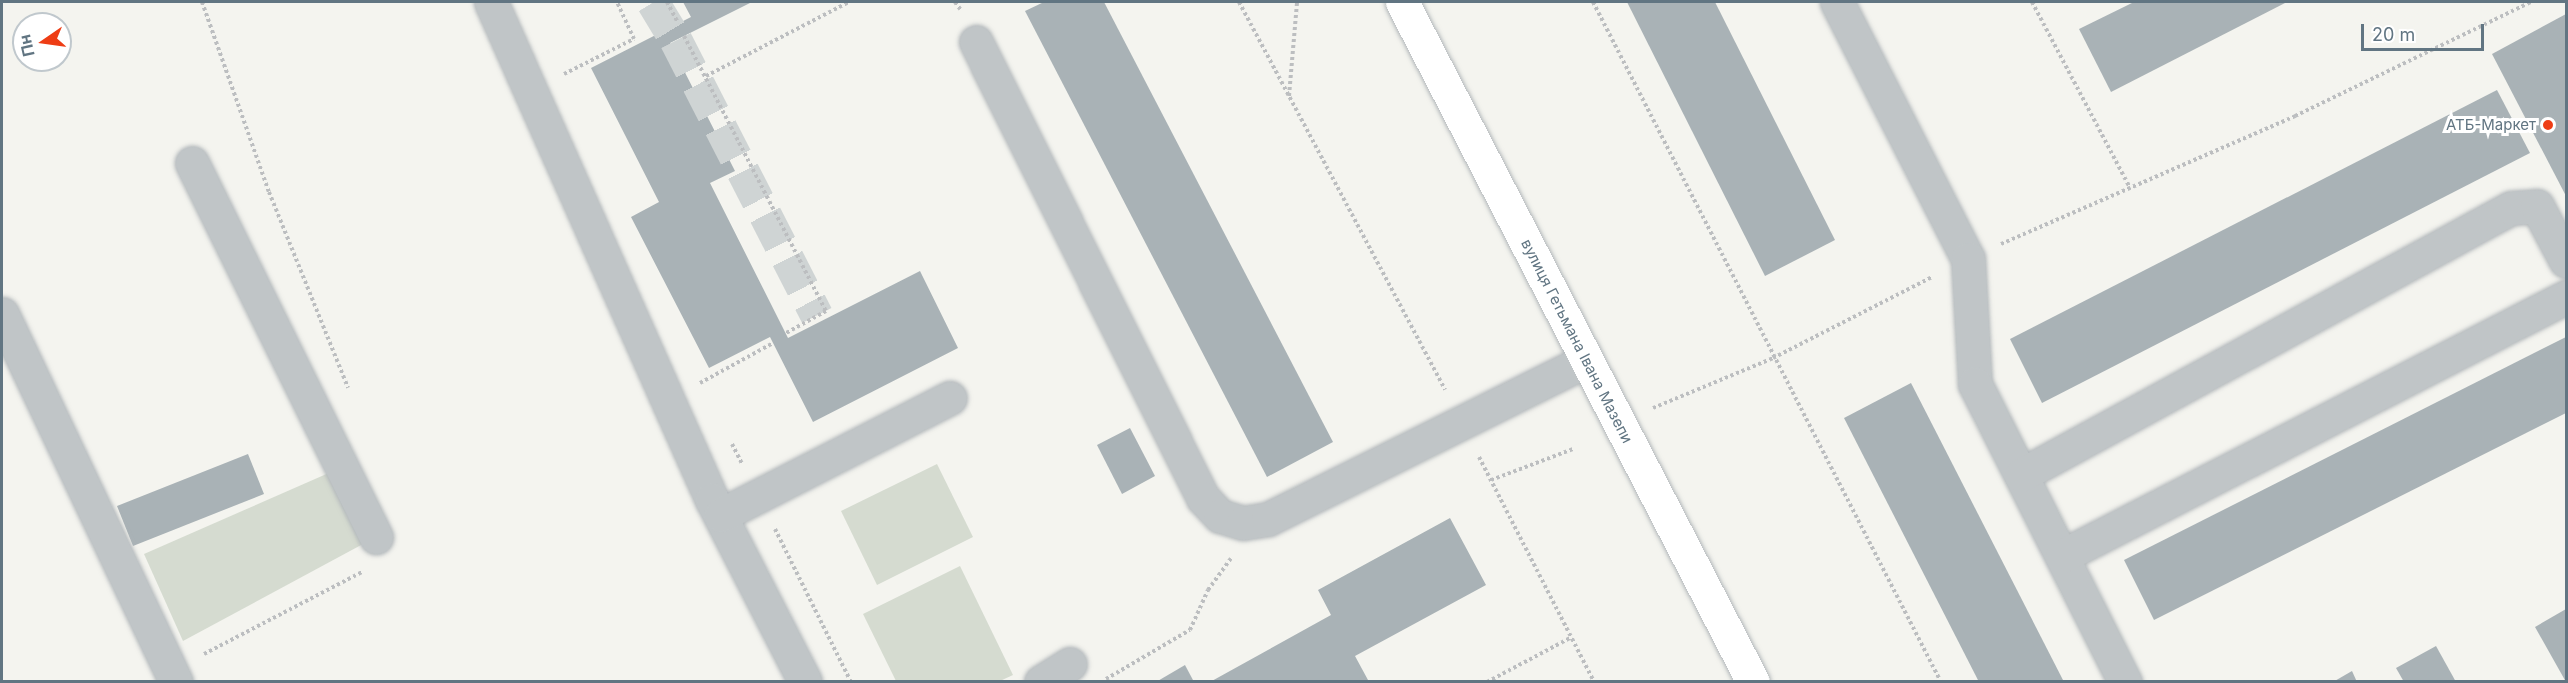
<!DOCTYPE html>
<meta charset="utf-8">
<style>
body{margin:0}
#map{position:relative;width:2568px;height:683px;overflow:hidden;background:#f4f4ef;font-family:Inter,sans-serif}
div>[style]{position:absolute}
.green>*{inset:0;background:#d5dbd0}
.building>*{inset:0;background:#a9b2b6}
.minor-tunnel>*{height:33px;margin-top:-16.5px;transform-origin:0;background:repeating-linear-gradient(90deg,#cfd4d4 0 33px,transparent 0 49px)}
.path>*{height:4px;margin-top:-2px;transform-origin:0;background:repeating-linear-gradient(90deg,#bcbec0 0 3px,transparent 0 6px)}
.roads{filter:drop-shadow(0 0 2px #b3b8bb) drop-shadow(0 0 2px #b3b8bb)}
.minor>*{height:33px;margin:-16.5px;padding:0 16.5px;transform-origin:16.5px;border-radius:16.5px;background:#c0c5c7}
.major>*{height:33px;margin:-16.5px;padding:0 16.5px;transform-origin:16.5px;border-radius:16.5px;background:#fff}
.dots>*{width:16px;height:16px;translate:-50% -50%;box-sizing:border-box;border:3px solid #fff;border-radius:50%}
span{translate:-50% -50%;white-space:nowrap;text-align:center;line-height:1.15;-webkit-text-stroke:6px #fff;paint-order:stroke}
.poi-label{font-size:15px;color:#617582}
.right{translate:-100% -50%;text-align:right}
.street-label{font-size:15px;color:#617582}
.frame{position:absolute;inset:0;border:3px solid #617582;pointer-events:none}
.north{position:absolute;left:12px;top:12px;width:60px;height:60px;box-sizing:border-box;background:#fff;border:2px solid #c0c8cd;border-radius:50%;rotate:257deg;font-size:16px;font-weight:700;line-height:24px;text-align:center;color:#617582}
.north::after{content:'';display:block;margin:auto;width:21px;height:27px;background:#ee3d15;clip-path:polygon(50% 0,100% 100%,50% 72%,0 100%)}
.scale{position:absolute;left:2361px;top:24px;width:123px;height:27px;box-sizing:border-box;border:3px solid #617582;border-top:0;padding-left:8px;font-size:18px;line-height:21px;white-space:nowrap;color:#617582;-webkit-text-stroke:4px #fff;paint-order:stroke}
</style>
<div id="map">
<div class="green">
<div style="clip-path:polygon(937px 464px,973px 537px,877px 585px,841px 511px)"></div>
<div style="clip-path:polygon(331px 472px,376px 537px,183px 641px,144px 554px)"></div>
<div style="clip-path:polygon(960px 566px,1013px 675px,1000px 681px,896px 681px,863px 614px)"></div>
</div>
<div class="building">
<div style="clip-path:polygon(683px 2px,752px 2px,670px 43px,735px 171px,710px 183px,788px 338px,920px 271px,958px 348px,813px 422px,770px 337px,709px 368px,631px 217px,659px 202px,591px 68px,691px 17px)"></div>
<div style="clip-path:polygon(1044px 2px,1104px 2px,1333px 442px,1267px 477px,1025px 11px)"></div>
<div style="clip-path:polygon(1627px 2px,1715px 2px,1835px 240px,1765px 276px)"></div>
<div style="clip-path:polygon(2134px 2px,2287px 2px,2111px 92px,2079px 29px)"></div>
<div style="clip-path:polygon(2566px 14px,2566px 196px,2492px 54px)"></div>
<div style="clip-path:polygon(2497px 90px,2530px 153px,2042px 403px,2010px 339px)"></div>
<div style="clip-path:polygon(2566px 337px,2566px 413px,2154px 620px,2124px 560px)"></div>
<div style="clip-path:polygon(1911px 383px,2064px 682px,1979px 682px,1844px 418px)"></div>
<div style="clip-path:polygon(1130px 428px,1155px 476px,1122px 494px,1097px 445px)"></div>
<div style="clip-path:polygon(248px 454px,264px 494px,133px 546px,117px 506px)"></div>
<div style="clip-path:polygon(1450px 518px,1486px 585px,1355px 656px,1368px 680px,1210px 682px,1331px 615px,1318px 590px)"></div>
<div style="clip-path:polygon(2566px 609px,2566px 682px,2535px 627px)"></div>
<div style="clip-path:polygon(2436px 646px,2456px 682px,2404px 682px,2396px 668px)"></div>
<div style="clip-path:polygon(1185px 665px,1194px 682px,1156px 682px)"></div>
<div style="clip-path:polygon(2352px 671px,2357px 682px,2333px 682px)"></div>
</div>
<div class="minor-tunnel">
<div style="left:653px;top:2px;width:44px;rotate:58.8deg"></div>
<div style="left:676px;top:40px;width:309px;rotate:62.9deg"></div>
</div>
<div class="path">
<div style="left:202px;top:2px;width:201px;rotate:70.6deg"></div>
<div style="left:269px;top:192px;width:211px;rotate:68deg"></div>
<div style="left:667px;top:2px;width:24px;rotate:62deg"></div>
<div style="left:955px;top:2px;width:9px;rotate:54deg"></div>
<div style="left:1239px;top:2px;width:439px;rotate:62deg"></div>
<div style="left:1593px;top:2px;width:764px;rotate:62.9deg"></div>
<div style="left:2032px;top:2px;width:210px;rotate:62.2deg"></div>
<div style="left:684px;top:36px;width:309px;rotate:62.7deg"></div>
<div style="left:826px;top:311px;width:46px;rotate:151.2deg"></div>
<div style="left:564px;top:74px;width:78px;rotate:-26.6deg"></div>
<div style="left:634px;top:39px;width:41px;rotate:-114.7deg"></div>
<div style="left:706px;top:76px;width:161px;rotate:-27.4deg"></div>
<div style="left:1289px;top:96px;width:94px;rotate:-85.1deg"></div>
<div style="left:2001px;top:244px;width:321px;rotate:-23.5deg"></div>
<div style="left:2295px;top:116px;width:262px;rotate:-25.8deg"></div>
<div style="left:700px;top:383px;width:83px;rotate:-28.7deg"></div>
<div style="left:1653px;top:408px;width:130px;rotate:-22.6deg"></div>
<div style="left:1773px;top:358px;width:178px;rotate:-27deg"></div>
<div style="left:732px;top:444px;width:22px;rotate:63deg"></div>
<div style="left:1479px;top:457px;width:253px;rotate:62.9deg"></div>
<div style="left:1491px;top:480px;width:88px;rotate:-20.7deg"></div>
<div style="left:775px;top:529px;width:171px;rotate:63.6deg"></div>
<div style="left:204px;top:654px;width:178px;rotate:-27.4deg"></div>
<div style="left:1106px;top:679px;width:97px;rotate:-30.3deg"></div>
<div style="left:1190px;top:630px;width:44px;rotate:-65.8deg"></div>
<div style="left:1208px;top:590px;width:39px;rotate:-54deg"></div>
<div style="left:1487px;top:682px;width:96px;rotate:-27.9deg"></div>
</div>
<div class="roads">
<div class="minor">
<div style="left:491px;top:2px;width:545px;rotate:66.07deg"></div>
<div style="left:712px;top:500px;width:204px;rotate:62.9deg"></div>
<div style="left:1837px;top:2px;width:288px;rotate:63deg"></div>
<div style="left:1968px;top:259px;width:125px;rotate:86.8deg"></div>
<div style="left:1975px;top:384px;width:334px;rotate:63.3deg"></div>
<div style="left:976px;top:42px;width:509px;rotate:63.54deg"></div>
<div style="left:1203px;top:498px;width:25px;rotate:47deg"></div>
<div style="left:1220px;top:516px;width:24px;rotate:17deg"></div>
<div style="left:1243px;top:523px;width:25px;rotate:-9deg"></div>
<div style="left:1268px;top:519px;width:356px;rotate:-26.5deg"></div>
<div style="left:192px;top:163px;width:417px;rotate:63.8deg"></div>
<div style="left:2px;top:314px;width:407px;rotate:64.7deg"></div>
<div style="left:2021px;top:475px;width:558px;rotate:-28.59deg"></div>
<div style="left:2511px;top:208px;width:26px;rotate:-4deg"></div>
<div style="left:2537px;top:206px;width:62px;rotate:62.2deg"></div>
<div style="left:721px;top:515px;width:257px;rotate:-27.1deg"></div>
<div style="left:2062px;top:556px;width:567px;rotate:-27.2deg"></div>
<div style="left:1041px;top:682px;width:34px;rotate:-32deg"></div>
</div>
<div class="major">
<div style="left:1402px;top:2px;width:765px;rotate:62.7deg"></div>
</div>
</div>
<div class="dots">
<div style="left:2548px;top:125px;background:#ee3d15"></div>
</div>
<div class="poi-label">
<span class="right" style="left:2536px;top:125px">АТБ-Маркет</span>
</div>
<div class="street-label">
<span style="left:1577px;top:341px;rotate:63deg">вулиця Гетьмана Івана Мазепи</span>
</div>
<div class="frame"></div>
<div class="north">Пн</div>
<div class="scale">20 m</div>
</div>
